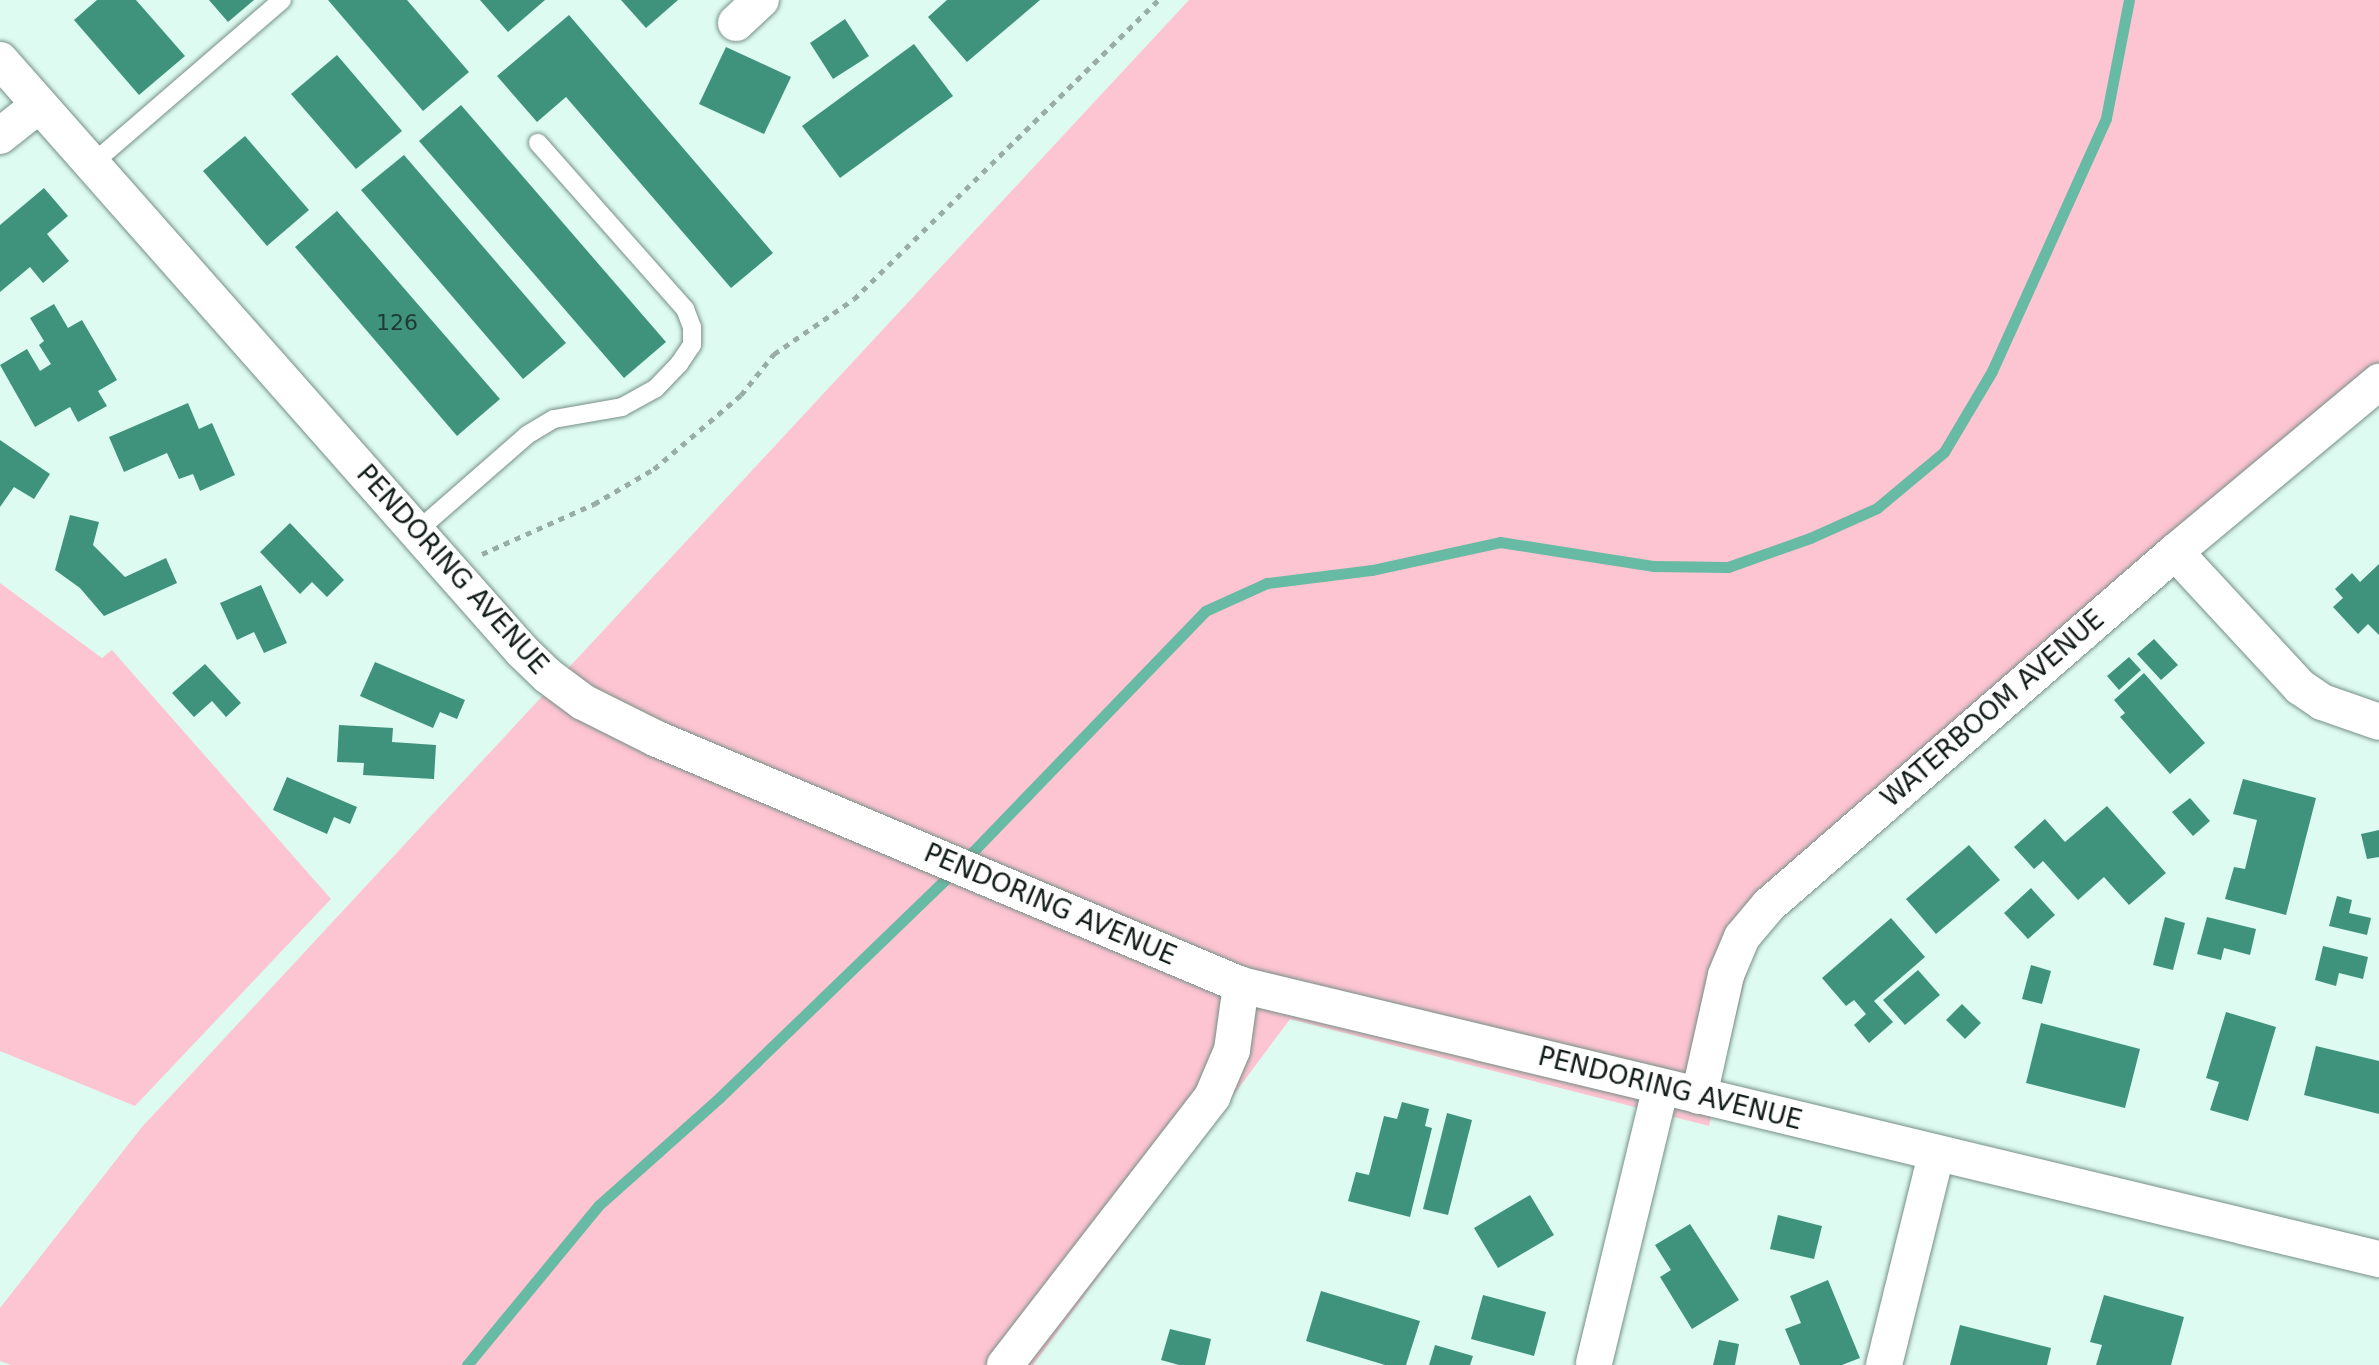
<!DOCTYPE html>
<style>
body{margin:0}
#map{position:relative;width:2379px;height:1365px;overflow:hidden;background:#defbf1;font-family:"DejaVu Sans",sans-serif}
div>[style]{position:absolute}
.green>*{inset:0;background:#fdc4d1}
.stream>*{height:11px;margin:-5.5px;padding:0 5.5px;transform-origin:5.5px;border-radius:5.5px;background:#67baa3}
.building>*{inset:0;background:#3f937d}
.path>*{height:5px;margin-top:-2.5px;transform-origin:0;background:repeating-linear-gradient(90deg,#97ada5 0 6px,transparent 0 12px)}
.roads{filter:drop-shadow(0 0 2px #758f87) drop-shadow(0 0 2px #758f87)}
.service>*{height:18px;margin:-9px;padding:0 9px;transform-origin:9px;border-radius:9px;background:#fff}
.minor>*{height:36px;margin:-18px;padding:0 18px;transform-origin:18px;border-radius:18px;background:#fff}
span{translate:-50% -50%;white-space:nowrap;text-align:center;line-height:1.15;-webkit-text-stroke:7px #fff;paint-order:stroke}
.number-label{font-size:22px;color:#1e3a33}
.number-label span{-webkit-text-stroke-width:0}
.street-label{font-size:26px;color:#131d1a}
</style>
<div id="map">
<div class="green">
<div style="clip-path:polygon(1189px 0,2379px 0,2379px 393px,1759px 924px,1709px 1126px,1290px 1019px,1033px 1365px,11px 1365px,0 1361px,0 1308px,142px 1127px)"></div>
<div style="clip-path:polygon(0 583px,102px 658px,112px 650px,331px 899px,135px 1106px,0 1051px)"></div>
</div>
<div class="stream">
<div style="left:467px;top:1365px;width:207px;rotate:-50.5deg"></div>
<div style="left:599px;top:1205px;width:161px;rotate:-41.7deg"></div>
<div style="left:719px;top:1098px;width:334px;rotate:-44deg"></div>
<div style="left:959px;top:866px;width:354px;rotate:-46deg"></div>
<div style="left:1205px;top:611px;width:68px;rotate:-24.3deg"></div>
<div style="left:1267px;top:583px;width:106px;rotate:-7.1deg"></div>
<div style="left:1372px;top:570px;width:131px;rotate:-12.3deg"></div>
<div style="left:1500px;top:542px;width:156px;rotate:8.9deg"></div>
<div style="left:1654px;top:566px;width:74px;rotate:0.8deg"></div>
<div style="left:1728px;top:567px;width:87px;rotate:-19.5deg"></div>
<div style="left:1810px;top:538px;width:73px;rotate:-24.1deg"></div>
<div style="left:1877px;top:508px;width:87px;rotate:-39.9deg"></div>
<div style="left:1944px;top:452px;width:94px;rotate:-59.3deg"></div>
<div style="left:1992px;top:371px;width:277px;rotate:-65.7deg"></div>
<div style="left:2106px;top:118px;width:120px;rotate:-79deg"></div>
</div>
<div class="building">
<div style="clip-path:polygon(97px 0,136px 0,185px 56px,139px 95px,74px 20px)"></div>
<div style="clip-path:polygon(209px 0,254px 0,228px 22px)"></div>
<div style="clip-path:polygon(328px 0,407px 0,469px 72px,423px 111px)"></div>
<div style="clip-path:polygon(480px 0,545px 0,508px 32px)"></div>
<div style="clip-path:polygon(621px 0,678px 0,646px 28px)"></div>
<div style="clip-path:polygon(947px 0,1040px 0,967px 62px,928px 17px)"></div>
<div style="clip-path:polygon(569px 15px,773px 253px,731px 288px,566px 97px,537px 122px,497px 76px)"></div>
<div style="clip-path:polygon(845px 19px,869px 56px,833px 79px,810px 43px)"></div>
<div style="clip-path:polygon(914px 44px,953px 96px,840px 178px,802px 126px)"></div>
<div style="clip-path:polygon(726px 47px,791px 77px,764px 134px,699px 104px)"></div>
<div style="clip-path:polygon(337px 55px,402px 131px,356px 169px,291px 94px)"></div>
<div style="clip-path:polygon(461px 105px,666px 342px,624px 378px,419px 141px)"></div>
<div style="clip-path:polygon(245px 136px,309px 210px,267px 246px,203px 171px)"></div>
<div style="clip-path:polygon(404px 155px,566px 343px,523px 379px,361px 190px)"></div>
<div style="clip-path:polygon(44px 188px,68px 216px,47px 234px,69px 261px,43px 283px,30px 267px,0 292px,0 225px)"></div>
<div style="clip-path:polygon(337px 211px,500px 399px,457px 436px,295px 247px)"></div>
<div style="clip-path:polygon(54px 304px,68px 328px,82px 320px,117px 380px,98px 391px,107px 406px,78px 422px,70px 407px,35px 427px,0 365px,27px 349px,40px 371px,51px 364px,39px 345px,44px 341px,30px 318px)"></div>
<div style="clip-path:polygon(188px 403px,199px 429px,212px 423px,235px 475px,200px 491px,193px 474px,179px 479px,167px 453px,124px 472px,109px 437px)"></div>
<div style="clip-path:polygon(0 440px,50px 474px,34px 499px,14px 487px,0 507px)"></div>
<div style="clip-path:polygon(70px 515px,99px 522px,93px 545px,125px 577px,166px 558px,177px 583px,104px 616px,80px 588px,55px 570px)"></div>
<div style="clip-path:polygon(290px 523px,344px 580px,327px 597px,312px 582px,300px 594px,260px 552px)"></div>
<div style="clip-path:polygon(2379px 564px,2379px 635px,2368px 624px,2358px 634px,2333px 607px,2343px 598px,2335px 589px,2352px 573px,2360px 582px)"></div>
<div style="clip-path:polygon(261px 585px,287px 643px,264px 653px,254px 632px,237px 640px,220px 603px)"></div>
<div style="clip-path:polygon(2154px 639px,2178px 665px,2161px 680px,2137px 654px)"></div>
<div style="clip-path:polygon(2129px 657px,2141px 670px,2119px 690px,2107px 676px)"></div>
<div style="clip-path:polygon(375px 662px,465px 700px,457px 719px,440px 712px,433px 728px,360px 696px)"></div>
<div style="clip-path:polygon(205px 664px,241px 703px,226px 717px,212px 701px,194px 717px,172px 693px)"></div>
<div style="clip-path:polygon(2144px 673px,2205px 743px,2170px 774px,2120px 717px,2125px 713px,2114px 700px)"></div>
<div style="clip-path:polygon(339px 725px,393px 728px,392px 742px,436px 745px,434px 779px,363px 775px,364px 763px,337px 762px)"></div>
<div style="clip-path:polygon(287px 777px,357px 807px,350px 824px,334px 817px,327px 834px,273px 810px)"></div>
<div style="clip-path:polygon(2243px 779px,2316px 798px,2286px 915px,2225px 899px,2234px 867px,2245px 869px,2257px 820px,2233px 814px)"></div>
<div style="clip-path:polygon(2190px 798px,2210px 821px,2193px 836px,2172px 812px)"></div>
<div style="clip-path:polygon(2107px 806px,2166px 873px,2129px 905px,2104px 877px,2078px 900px,2043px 861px,2034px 869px,2014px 847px,2045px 819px,2065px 842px)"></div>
<div style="clip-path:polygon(2379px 830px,2379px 857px,2367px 859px,2361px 834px)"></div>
<div style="clip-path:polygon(1969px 845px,2000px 880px,1936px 934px,1906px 899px)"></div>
<div style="clip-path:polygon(2031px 888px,2055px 915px,2028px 939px,2004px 913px)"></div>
<div style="clip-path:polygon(2337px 896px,2352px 900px,2349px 913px,2371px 918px,2367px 935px,2329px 926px)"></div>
<div style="clip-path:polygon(2165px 917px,2185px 923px,2173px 970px,2153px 965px)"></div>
<div style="clip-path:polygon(2207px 917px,2256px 929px,2250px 955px,2224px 948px,2221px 960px,2197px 954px)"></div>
<div style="clip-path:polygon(1891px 918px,1925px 957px,1874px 1001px,1893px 1022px,1869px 1043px,1854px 1025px,1866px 1014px,1854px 1000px,1846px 1006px,1822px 978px)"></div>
<div style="clip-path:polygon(2323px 946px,2368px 957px,2363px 979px,2339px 973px,2336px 986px,2315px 980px)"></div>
<div style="clip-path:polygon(2031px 965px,2051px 971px,2042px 1004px,2022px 999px)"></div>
<div style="clip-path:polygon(1918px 970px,1940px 995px,1905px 1025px,1883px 1000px)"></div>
<div style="clip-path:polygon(1962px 1004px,1981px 1023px,1965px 1039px,1946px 1020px)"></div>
<div style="clip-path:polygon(2226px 1012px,2276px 1027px,2248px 1121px,2210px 1110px,2219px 1082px,2206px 1078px)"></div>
<div style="clip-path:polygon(2041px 1023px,2140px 1049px,2125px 1108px,2026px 1083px)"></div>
<div style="clip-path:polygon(2316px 1046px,2379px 1061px,2379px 1114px,2304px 1095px)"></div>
<div style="clip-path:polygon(1402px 1102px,1429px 1109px,1425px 1126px,1432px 1128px,1410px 1217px,1348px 1201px,1356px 1172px,1369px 1175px,1384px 1116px,1397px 1119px)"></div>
<div style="clip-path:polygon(1447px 1113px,1472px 1120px,1448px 1215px,1423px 1209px)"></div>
<div style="clip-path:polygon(1530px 1195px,1554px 1235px,1498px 1268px,1474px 1228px)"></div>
<div style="clip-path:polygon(1778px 1215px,1822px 1226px,1814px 1259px,1770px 1249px)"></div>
<div style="clip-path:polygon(1690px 1224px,1739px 1300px,1692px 1329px,1660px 1277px,1671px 1270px,1655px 1245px)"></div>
<div style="clip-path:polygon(1828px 1280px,1860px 1358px,1842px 1365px,1800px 1365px,1785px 1329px,1801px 1323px,1790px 1296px)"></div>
<div style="clip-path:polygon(1321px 1291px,1420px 1321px,1406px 1365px,1385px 1365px,1306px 1341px)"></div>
<div style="clip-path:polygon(1483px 1295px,1546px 1312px,1534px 1356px,1471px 1339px)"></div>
<div style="clip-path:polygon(2104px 1295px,2184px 1317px,2171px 1365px,2096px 1365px,2102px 1345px,2090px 1342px)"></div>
<div style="clip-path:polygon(1960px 1325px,2051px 1348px,2047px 1365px,1950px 1365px)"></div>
<div style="clip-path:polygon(1170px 1329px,1211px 1339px,1205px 1365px,1179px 1365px,1161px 1360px)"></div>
<div style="clip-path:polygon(1719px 1340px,1739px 1344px,1735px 1365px,1713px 1365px)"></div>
<div style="clip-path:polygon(1435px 1345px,1473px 1356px,1470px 1365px,1429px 1365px)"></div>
</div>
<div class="path">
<div style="left:482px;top:554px;width:123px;rotate:-24.1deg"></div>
<div style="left:594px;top:504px;width:69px;rotate:-30.3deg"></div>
<div style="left:654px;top:469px;width:114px;rotate:-40.4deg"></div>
<div style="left:741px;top:395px;width:53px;rotate:-51.2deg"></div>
<div style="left:774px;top:354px;width:97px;rotate:-34.5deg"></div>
<div style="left:854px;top:299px;width:426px;rotate:-44.5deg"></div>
</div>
<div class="roads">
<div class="service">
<div style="left:92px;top:164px;width:251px;rotate:-40.8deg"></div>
<div style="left:416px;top:532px;width:147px;rotate:-41.1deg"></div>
<div style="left:527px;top:435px;width:31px;rotate:-31deg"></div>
<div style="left:554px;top:419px;width:69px;rotate:-10deg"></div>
<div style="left:622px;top:407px;width:38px;rotate:-29deg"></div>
<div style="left:655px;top:389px;width:35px;rotate:-46deg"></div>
<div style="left:679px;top:364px;width:23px;rotate:-56deg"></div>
<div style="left:692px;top:345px;width:18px;rotate:-90deg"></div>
<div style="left:692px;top:327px;width:19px;rotate:-111deg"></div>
<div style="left:685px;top:309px;width:222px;rotate:-131.5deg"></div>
</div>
<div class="minor">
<div style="left:736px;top:23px;width:34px;rotate:-43deg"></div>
<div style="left:0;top:60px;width:789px;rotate:48.55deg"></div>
<div style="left:522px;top:651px;width:36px;rotate:44deg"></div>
<div style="left:548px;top:676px;width:44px;rotate:36.6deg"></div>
<div style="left:583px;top:702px;width:83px;rotate:26.6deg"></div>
<div style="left:657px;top:739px;width:634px;rotate:22.84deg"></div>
<div style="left:1241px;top:985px;width:1171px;rotate:13.54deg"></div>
<div style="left:0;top:136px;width:50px;rotate:-38.5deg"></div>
<div style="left:2175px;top:552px;width:184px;rotate:47.2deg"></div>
<div style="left:2300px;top:687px;width:27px;rotate:34deg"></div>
<div style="left:2322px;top:702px;width:60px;rotate:19.3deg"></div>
<div style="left:1699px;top:1096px;width:124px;rotate:-77.4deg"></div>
<div style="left:1726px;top:975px;width:41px;rotate:-67.2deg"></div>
<div style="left:1742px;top:937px;width:42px;rotate:-49.8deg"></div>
<div style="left:1769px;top:905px;width:538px;rotate:-41.01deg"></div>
<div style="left:2175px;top:552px;width:266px;rotate:-39.8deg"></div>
<div style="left:1594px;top:1363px;width:284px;rotate:-76.4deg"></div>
<div style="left:1005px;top:1365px;width:339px;rotate:-52.3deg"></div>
<div style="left:1212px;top:1097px;width:51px;rotate:-66.9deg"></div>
<div style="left:1232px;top:1050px;width:66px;rotate:-82.1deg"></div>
<div style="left:1884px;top:1365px;width:216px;rotate:-76.1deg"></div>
</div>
</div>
<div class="number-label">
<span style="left:397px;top:323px">126</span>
</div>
<div class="street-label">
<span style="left:452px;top:570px;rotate:48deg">PENDORING AVENUE</span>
<span style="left:1993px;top:709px;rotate:-41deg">WATERBOOM AVENUE</span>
<span style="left:1050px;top:905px;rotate:23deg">PENDORING AVENUE</span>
<span style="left:1670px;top:1089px;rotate:14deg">PENDORING AVENUE</span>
</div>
</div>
